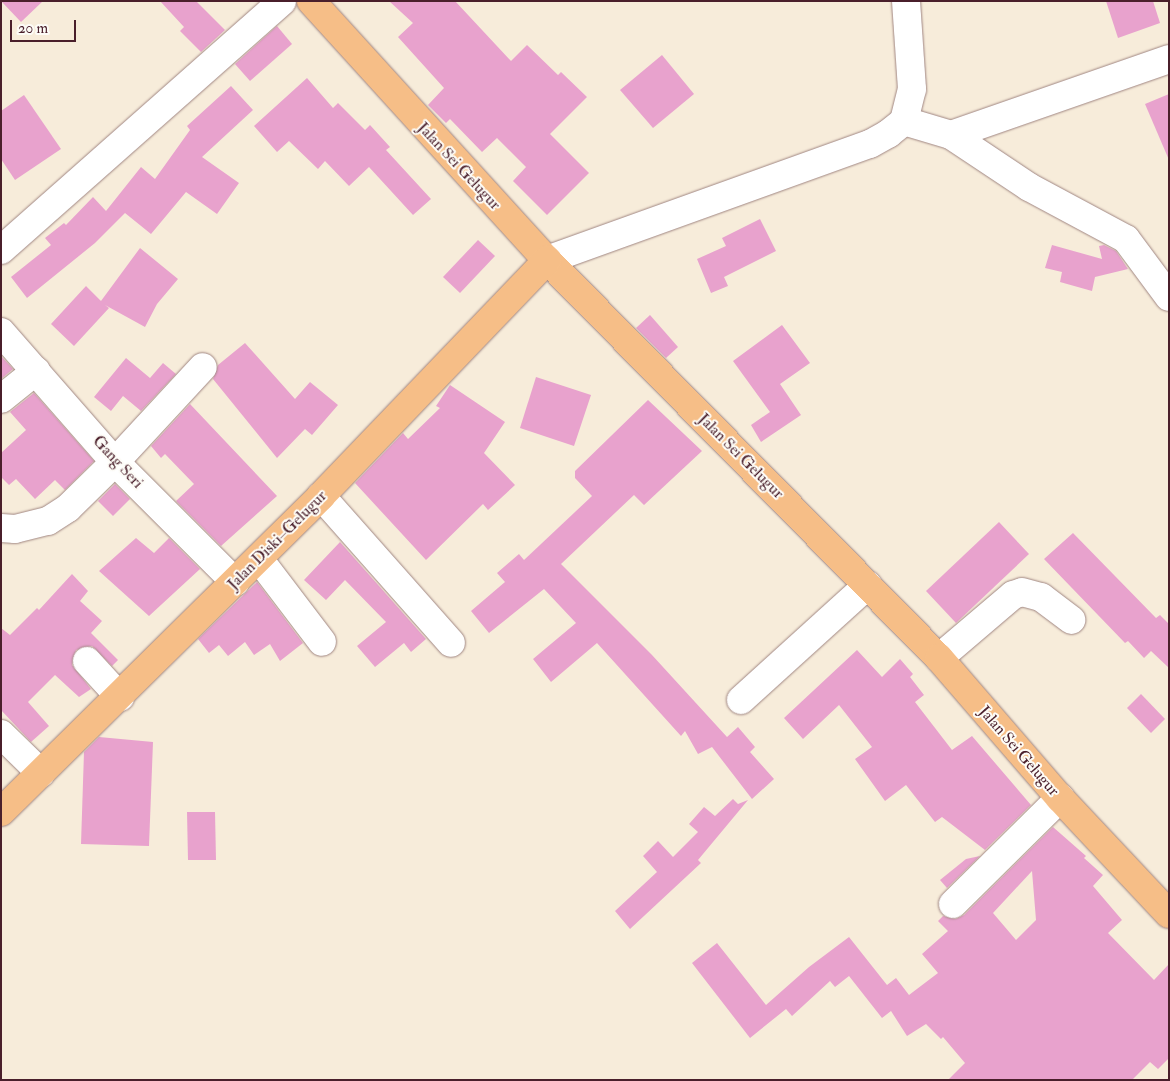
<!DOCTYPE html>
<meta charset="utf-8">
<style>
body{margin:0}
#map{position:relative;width:1170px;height:1081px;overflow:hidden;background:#f7ecda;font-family:"IM FELL Double Pica",serif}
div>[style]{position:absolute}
.building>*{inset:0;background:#e8a2cd}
.roads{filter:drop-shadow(0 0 1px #a08682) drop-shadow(0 0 1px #a08682)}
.minor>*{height:28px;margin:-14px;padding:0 14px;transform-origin:14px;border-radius:14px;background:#fff}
.major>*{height:28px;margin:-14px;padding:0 14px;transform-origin:14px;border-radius:14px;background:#f6be87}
span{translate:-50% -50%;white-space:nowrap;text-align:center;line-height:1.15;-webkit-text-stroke:4px #fdfcf7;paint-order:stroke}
.street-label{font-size:16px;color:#4a1f2b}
.frame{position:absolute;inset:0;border:2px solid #4a1f2b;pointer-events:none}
.scale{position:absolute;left:10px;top:20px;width:66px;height:22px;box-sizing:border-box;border:2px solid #4a1f2b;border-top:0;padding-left:6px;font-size:15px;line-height:18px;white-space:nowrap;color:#4a1f2b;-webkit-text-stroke:4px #fdfcf7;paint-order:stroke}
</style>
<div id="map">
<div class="building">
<div style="clip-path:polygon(1px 1px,43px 1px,21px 22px)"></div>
<div style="clip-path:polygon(160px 1px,196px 1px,225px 30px,201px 52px,180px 31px,184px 27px)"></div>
<div style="clip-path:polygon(389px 1px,455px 1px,511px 61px,527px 45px,558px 75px,561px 72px,587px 97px,550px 134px,589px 173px,547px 215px,513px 181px,526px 167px,497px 138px,482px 152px,450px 119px,446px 123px,428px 105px,444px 88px,398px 37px,413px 23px)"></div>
<div style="clip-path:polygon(1106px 1px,1153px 1px,1160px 23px,1118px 38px)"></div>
<div style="clip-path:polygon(277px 26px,292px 44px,250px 81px,235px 64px)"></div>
<div style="clip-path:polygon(662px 55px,694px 94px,653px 128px,620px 90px)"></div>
<div style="clip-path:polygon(307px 78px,333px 108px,338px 103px,365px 130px,370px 125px,390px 147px,386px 150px,431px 199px,413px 215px,369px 167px,349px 186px,325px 161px,318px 169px,289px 141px,277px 152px,254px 126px)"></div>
<div style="clip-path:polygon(231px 86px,253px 110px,202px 157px,239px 183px,217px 214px,186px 192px,151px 234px,125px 213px,95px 243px,27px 298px,11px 277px,51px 245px,45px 238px,64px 223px,66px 225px,93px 197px,106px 211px,141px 167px,155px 179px,190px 130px,187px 126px)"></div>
<div style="clip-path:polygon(1169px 94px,1169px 160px,1145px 104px)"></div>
<div style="clip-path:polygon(24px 95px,61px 149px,15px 180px,1px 159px,1px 111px)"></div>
<div style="clip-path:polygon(760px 219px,776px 251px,724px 277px,728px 286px,711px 293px,697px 259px,726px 246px,722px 238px)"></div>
<div style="clip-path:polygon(478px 240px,495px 256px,460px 293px,443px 277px)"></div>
<div style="clip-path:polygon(1052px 245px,1102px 259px,1099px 246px,1104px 245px,1116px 251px,1128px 269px,1095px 277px,1092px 291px,1060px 282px,1062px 272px,1045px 268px)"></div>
<div style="clip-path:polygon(140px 248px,178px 279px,157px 304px,145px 327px,105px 305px,109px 308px,74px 346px,51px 324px,86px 286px,101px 301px)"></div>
<div style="clip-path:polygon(650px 315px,678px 347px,666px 358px,636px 328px)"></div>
<div style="clip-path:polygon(782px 325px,810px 363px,780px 384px,801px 415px,761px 442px,751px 425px,770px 412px,733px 361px)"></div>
<div style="clip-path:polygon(245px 343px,295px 399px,310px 382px,338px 405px,312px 435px,305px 429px,277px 458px,213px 379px,218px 365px)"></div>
<div style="clip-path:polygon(1px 356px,13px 369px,1px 379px)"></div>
<div style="clip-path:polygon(126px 358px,150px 378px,163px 363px,176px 374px,141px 411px,123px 396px,111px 411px,94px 397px)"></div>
<div style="clip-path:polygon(536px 377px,591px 395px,574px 446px,520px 428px)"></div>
<div style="clip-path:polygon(450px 385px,505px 422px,484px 453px,515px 485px,488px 510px,483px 504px,426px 560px,355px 483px,403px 433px,408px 439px,440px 408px,436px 406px)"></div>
<div style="clip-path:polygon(34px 393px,94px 461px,65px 490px,55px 480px,35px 499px,16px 479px,9px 485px,1px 477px,1px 453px,26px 430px,10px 412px)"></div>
<div style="clip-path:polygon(648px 400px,702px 451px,644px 505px,634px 495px,561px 564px,652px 655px,727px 737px,738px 727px,755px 747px,750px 752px,774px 779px,752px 799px,712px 747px,698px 754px,685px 731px,681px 736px,597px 643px,551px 682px,533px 659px,576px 623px,544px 589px,489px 633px,471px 611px,505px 582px,497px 573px,519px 554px,524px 560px,592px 496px,575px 478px,575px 471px)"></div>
<div style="clip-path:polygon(190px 404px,277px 496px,221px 546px,176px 501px,194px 484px,165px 454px,161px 458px,151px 446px)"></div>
<div style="clip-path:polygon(115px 484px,130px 499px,113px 516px,98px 501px)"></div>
<div style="clip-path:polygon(999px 522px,1029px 554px,956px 623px,926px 591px)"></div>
<div style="clip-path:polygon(1073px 533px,1156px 618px,1160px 615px,1169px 624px,1169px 668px,1151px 651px,1144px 658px,1128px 641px,1125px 643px,1044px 559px)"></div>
<div style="clip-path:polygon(136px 538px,154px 553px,169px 538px,200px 569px,149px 616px,99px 571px)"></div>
<div style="clip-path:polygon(340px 542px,426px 639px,411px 652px,404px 643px,375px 667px,357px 646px,386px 622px,345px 580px,326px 600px,304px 580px)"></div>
<div style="clip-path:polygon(72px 574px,88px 591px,80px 601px,102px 621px,91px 633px,118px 660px,112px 666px,92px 646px,76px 650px,72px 665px,91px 689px,79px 697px,55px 675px,28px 702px,49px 726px,31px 742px,1px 710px,1px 628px,10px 635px,37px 608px,39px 610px)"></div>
<div style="clip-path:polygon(257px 582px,303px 643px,280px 661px,270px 644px,254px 655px,245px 642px,228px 656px,219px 645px,209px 653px,198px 639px)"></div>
<div style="clip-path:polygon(857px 650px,882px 677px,900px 659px,913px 674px,910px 677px,924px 695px,915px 702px,952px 750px,972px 736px,1031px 805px,985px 850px,942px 817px,935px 822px,906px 785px,885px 801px,855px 759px,872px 747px,839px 705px,803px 739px,784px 718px)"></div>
<div style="clip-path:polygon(1141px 694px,1165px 719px,1151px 733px,1127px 708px)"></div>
<div style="clip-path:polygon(99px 737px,153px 742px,149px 846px,81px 844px,84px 752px)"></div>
<div style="clip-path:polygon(733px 799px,738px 804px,748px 800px,698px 860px,701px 863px,630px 929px,615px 911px,657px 872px,643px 856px,658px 841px,673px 857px,698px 832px,689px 824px,704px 807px,715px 816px)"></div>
<div style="clip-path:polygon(187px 812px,215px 812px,216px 860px,188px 860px)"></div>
<div style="clip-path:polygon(evenodd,1053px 827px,1086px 856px,1084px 858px,1103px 875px,1093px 886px,1122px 920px,1108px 933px,1154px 980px,1169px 964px,1169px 1058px,1158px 1069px,1150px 1062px,1132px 1080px,948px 1080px,965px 1063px,943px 1037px,941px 1039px,926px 1024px,907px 1036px,891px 1011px,882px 1018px,849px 976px,835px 987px,830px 981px,792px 1016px,786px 1009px,750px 1038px,692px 963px,717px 943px,766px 1005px,809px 967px,849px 937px,887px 985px,896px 978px,909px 995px,938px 973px,922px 954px,948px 931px,938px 921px,943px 916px,956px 919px,964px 915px,1053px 827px,1032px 871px,1036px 920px,1016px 940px,993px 913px,1032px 871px)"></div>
<div style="clip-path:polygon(980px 856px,947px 888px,940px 880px,966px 859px)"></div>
</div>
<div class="roads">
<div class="minor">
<div style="left:904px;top:121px;width:49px;rotate:16.6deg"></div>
<div style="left:951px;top:135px;width:94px;rotate:33.7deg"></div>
<div style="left:1029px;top:187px;width:110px;rotate:28.2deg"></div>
<div style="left:1126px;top:239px;width:72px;rotate:53.4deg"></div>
<div style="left:951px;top:135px;width:231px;rotate:-19.2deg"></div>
<div style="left:1px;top:250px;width:375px;rotate:-41.5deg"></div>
<div style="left:547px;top:260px;width:343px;rotate:-19.8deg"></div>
<div style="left:870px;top:144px;width:21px;rotate:-29deg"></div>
<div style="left:888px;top:134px;width:21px;rotate:-39deg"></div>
<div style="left:904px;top:121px;width:33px;rotate:-76deg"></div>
<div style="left:912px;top:89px;width:88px;rotate:-93.9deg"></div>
<div style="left:1px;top:332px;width:173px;rotate:48.8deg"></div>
<div style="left:115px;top:462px;width:170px;rotate:45deg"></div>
<div style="left:1px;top:399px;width:45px;rotate:-38.7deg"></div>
<div style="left:321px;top:496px;width:196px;rotate:48.5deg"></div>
<div style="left:1px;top:528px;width:14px;rotate:4deg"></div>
<div style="left:15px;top:529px;width:34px;rotate:-14deg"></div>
<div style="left:48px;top:521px;width:24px;rotate:-33deg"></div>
<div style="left:68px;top:508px;width:66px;rotate:-44.4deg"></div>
<div style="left:115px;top:462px;width:129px;rotate:-47.2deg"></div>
<div style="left:259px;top:559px;width:104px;rotate:52.8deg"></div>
<div style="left:939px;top:658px;width:97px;rotate:-40.4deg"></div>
<div style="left:1013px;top:595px;width:9px;rotate:-18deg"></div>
<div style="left:1022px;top:592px;width:20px;rotate:15deg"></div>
<div style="left:1041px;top:597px;width:38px;rotate:37deg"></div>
<div style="left:87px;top:661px;width:49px;rotate:47.5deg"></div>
<div style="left:741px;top:700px;width:171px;rotate:-42.2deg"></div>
<div style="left:1px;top:734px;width:56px;rotate:44.3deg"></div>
<div style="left:953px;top:904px;width:151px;rotate:-44.7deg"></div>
</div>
<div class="major">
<div style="left:311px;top:1px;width:350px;rotate:47.7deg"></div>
<div style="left:547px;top:260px;width:559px;rotate:45.44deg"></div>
<div style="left:939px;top:658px;width:185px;rotate:49.2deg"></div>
<div style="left:1060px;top:798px;width:159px;rotate:46.8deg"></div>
<div style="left:1px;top:812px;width:450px;rotate:-44.6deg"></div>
<div style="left:321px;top:496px;width:327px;rotate:-46.2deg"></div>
</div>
</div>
<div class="street-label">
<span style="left:459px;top:166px;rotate:47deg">Jalan Sei Gelugur</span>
<span style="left:741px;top:456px;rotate:45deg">Jalan Sei Gelugur</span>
<span style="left:118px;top:462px;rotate:47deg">Gang Seri</span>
<span style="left:277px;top:540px;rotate:-45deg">Jalan Diski–Gelugur</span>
<span style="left:1019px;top:751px;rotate:49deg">Jalan Sei Gelugur</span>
</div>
<div class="frame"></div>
<div class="scale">20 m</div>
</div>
